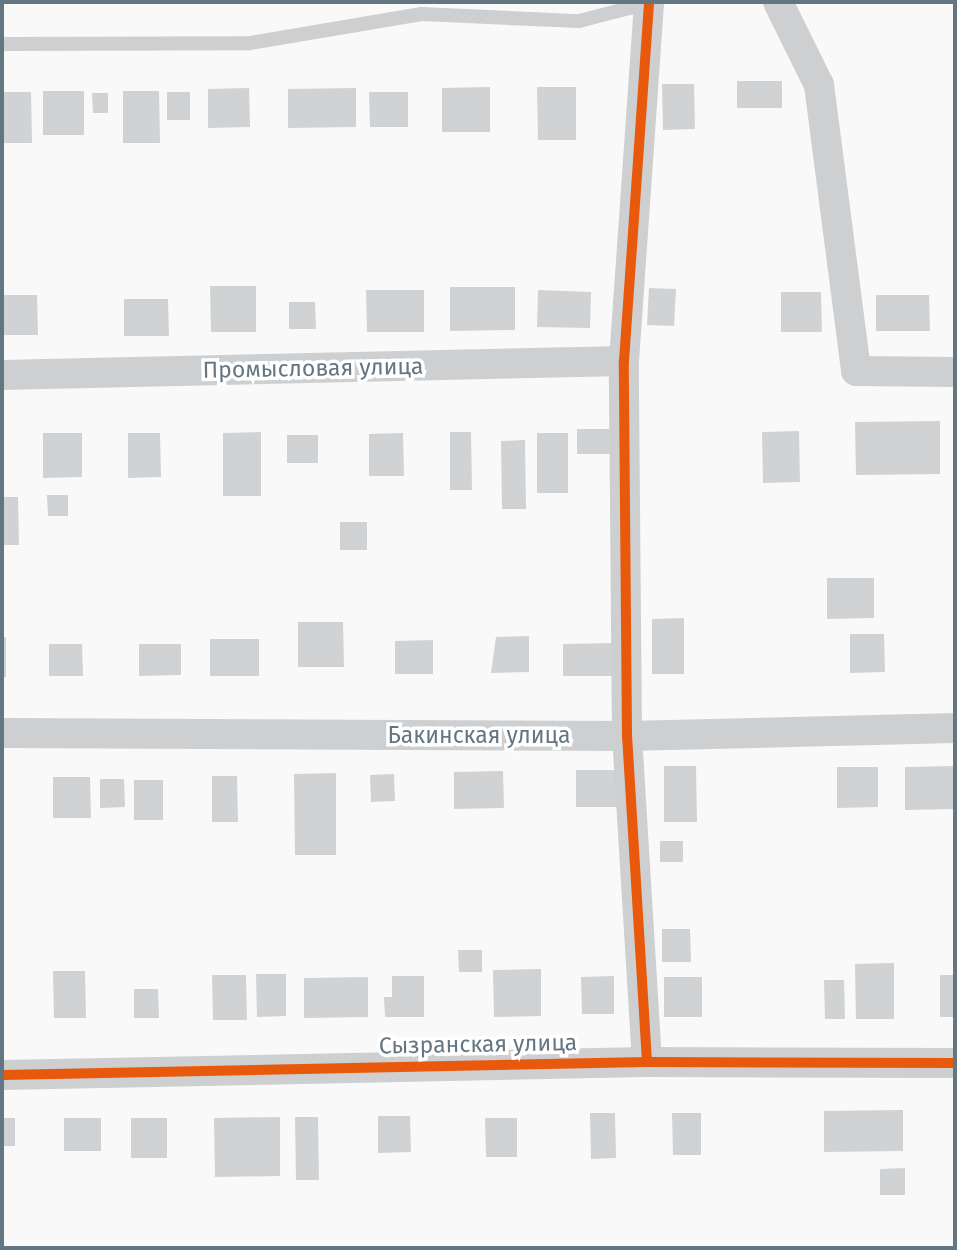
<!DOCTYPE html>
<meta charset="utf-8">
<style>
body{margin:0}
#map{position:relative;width:957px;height:1250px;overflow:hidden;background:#f9f9f9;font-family:"Fira Sans",sans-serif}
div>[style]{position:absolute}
.building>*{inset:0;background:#d0d2d3}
.service>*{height:14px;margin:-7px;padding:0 7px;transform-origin:7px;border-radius:7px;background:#cecfd0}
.minor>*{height:30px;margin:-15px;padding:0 15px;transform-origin:15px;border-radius:15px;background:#cecfd0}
.cycleway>*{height:10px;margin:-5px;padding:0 5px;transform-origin:5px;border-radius:5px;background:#e8590c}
span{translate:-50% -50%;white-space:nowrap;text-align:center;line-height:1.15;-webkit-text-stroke:7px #fff;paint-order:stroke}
.street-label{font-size:23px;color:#657683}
.frame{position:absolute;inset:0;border:4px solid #657683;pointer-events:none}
</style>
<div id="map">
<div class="building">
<div style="clip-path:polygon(737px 81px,782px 81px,782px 108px,737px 108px)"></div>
<div style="clip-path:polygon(662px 84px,694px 84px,695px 129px,663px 130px)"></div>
<div style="clip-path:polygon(490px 87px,490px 132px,442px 132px,442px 88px)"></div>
<div style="clip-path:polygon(537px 87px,576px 87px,576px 140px,538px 140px)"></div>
<div style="clip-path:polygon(249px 88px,250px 127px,208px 128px,208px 89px)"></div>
<div style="clip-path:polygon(356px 88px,356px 127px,288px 128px,288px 89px)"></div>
<div style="clip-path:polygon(43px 91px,84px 91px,84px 135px,43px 135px)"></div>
<div style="clip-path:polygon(123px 91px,159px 91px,160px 143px,123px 143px)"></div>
<div style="clip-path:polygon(2px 92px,31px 92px,32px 143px,2px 143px)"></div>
<div style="clip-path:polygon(167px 92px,190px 92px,190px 120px,167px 120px)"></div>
<div style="clip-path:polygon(369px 92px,408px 92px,408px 127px,370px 127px)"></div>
<div style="clip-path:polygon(92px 93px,108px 93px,108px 113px,93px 113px)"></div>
<div style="clip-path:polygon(210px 286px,256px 286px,256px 332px,211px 332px)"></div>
<div style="clip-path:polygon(450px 287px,515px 287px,515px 330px,450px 331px)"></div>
<div style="clip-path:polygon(649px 288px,676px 289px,674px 326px,647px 325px)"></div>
<div style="clip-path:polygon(366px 290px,424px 290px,424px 332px,367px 332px)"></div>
<div style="clip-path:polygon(538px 290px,591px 292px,590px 328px,537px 327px)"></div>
<div style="clip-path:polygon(781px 292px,821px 292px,822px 332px,781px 332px)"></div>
<div style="clip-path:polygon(2px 295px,37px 295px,38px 335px,2px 335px)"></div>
<div style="clip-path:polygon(876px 295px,929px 295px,930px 331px,876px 331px)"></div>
<div style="clip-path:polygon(124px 299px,168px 299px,169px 336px,124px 336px)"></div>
<div style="clip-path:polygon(289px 302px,315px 302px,316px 329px,289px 329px)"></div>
<div style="clip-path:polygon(940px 421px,940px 474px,856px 475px,855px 422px)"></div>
<div style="clip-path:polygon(577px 429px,612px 429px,612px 454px,577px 454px)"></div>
<div style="clip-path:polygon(799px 431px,800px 482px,763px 483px,762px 432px)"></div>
<div style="clip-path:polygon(261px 432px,261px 496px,223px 496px,223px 433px)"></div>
<div style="clip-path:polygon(450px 432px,471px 432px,472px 490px,450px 490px)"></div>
<div style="clip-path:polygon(43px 433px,82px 433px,82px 477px,43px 478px)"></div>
<div style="clip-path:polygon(128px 433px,160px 433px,161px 477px,128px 478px)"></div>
<div style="clip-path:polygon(403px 433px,404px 476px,369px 476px,369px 434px)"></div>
<div style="clip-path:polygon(537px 433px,568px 433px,568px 493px,537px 493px)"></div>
<div style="clip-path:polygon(287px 435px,318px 435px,318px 463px,287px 463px)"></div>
<div style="clip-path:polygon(525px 440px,526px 509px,502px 509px,501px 441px)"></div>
<div style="clip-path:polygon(47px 495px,68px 495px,68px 516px,48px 516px)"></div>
<div style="clip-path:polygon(2px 497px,18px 497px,19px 545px,2px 545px)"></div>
<div style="clip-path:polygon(340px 522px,367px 522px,367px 550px,340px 550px)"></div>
<div style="clip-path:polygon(827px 578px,874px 578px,874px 618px,827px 619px)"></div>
<div style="clip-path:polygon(684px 618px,684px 674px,652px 674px,652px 619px)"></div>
<div style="clip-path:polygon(298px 622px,343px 622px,344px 667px,298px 667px)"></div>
<div style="clip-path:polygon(850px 634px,884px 634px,885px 672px,850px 673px)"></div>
<div style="clip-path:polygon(529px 636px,529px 672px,491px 673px,496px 637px)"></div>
<div style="clip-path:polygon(2px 637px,6px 637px,6px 677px,2px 677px)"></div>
<div style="clip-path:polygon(210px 639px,259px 639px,259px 676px,210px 676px)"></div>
<div style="clip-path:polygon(433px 640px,433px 674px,395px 674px,395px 641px)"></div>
<div style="clip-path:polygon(614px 643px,614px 676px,563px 676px,563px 644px)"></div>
<div style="clip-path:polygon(49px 644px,82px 644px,83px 676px,49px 676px)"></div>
<div style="clip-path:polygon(139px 644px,181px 644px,181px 675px,139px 676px)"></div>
<div style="clip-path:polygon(664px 766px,696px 766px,697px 822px,664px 822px)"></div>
<div style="clip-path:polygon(955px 766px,955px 809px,905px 810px,905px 767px)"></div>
<div style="clip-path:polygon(837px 767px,878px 767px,878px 807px,837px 808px)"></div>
<div style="clip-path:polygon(576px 770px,618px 770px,618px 807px,576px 807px)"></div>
<div style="clip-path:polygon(503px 771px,504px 808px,454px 809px,454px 772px)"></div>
<div style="clip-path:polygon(336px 773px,336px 855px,295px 855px,294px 774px)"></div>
<div style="clip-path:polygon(394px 774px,395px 801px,371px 802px,370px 775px)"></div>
<div style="clip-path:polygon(212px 776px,237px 776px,238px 822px,212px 822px)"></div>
<div style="clip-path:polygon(53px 777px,90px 777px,91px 818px,53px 818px)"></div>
<div style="clip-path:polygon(100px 779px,124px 779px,125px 807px,100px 808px)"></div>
<div style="clip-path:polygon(134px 780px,163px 780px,163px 820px,134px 820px)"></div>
<div style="clip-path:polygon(660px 841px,683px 841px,683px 862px,660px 862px)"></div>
<div style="clip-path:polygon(662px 929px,690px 929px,691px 962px,662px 962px)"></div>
<div style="clip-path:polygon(458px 950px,482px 950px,482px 972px,459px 972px)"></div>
<div style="clip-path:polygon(894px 963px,894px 1019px,856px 1019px,855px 964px)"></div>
<div style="clip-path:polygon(541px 969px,541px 1016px,494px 1017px,493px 970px)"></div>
<div style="clip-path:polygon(53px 971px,85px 971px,86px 1018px,54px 1018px)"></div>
<div style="clip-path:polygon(256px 974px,286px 974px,286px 1016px,257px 1017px)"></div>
<div style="clip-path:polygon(212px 975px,246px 975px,247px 1020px,213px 1020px)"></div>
<div style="clip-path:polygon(940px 975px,955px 975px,955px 1017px,940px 1017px)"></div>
<div style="clip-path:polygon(392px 976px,424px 976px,424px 1017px,385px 1017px,384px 997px,392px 997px)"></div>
<div style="clip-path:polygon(614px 976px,614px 1014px,582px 1014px,581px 977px)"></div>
<div style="clip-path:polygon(368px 977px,368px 1017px,304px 1018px,304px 978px)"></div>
<div style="clip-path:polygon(664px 977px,702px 977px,702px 1017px,664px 1017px)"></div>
<div style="clip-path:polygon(824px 980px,844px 980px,845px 1019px,825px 1019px)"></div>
<div style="clip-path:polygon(134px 989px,158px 989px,159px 1018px,134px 1018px)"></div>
<div style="clip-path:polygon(903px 1110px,903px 1151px,824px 1152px,824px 1111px)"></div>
<div style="clip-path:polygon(590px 1113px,615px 1113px,616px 1158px,591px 1159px)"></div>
<div style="clip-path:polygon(672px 1113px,701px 1113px,701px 1155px,673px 1155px)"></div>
<div style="clip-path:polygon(378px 1116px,410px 1116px,411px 1152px,378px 1153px)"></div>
<div style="clip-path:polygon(280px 1117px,280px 1176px,215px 1177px,214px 1118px)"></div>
<div style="clip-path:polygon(295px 1117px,318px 1117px,319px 1180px,296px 1180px)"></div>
<div style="clip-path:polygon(2px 1118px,15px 1118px,15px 1146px,2px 1146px)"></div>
<div style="clip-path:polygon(64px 1118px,101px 1118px,101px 1151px,64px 1151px)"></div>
<div style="clip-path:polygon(131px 1118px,167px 1118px,167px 1158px,131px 1158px)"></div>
<div style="clip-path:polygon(485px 1118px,517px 1118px,517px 1157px,486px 1157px)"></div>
<div style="clip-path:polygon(905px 1168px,905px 1195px,880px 1195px,880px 1169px)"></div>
</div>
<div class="service">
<div style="left:2px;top:44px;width:248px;rotate:-0.2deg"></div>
<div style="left:250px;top:43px;width:174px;rotate:-9.6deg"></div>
<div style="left:422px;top:14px;width:157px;rotate:2.6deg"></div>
<div style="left:579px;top:21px;width:72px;rotate:-14.4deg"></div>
</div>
<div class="minor">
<div style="left:778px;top:2px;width:93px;rotate:63.7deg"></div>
<div style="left:819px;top:85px;width:288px;rotate:82.6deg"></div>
<div style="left:856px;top:371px;width:99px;rotate:0.6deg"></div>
<div style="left:2px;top:375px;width:622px;rotate:-1.29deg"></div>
<div style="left:2px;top:733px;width:625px;rotate:0.28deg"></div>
<div style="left:627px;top:736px;width:328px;rotate:-1.4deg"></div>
<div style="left:647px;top:1062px;width:327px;rotate:-93.5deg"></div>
<div style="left:627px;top:736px;width:375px;rotate:-90.5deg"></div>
<div style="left:624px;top:361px;width:360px;rotate:-86deg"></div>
<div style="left:2px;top:1075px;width:645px;rotate:-1.15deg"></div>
<div style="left:647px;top:1062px;width:308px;rotate:0.2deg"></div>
</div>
<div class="cycleway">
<div style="left:647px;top:1062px;width:327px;rotate:-93.5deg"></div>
<div style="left:627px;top:736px;width:375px;rotate:-90.5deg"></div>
<div style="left:624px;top:361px;width:360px;rotate:-86deg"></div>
<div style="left:2px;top:1075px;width:645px;rotate:-1.15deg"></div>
<div style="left:647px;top:1062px;width:308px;rotate:0.2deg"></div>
</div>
<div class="street-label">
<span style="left:313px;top:368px;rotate:-1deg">Промысловая улица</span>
<span style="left:479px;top:735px">Бакинская улица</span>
<span style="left:478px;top:1044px;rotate:-1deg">Сызранская улица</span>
</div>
<div class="frame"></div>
</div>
